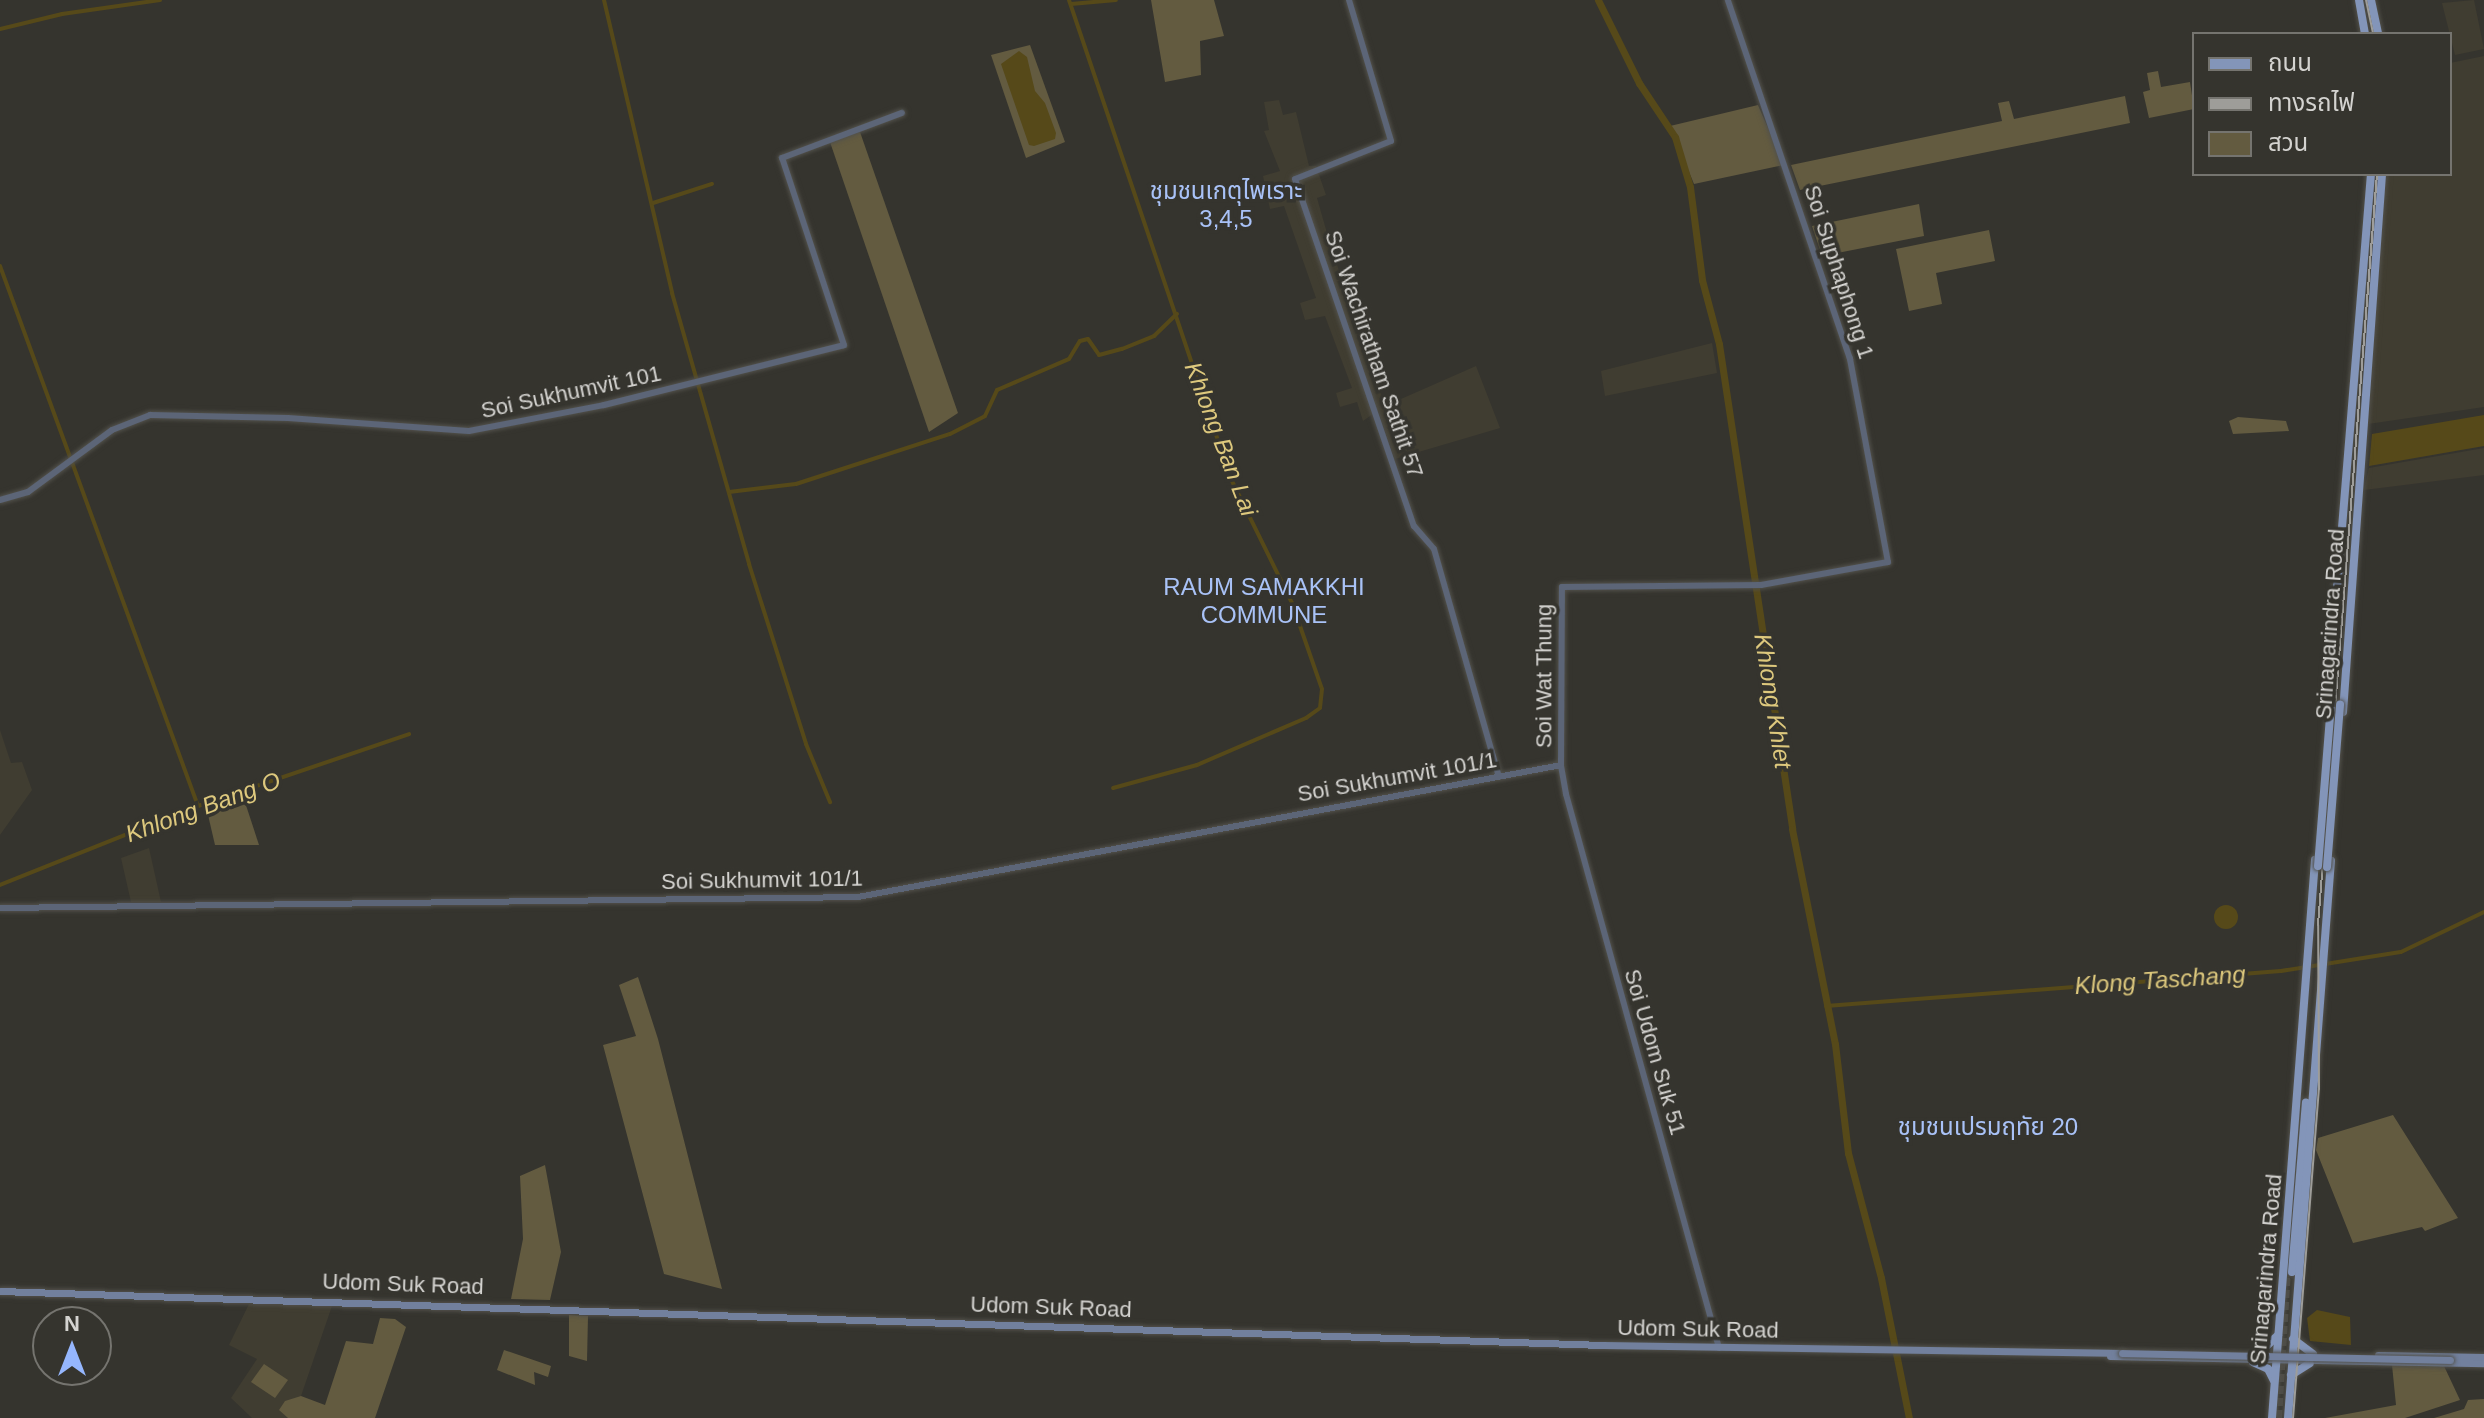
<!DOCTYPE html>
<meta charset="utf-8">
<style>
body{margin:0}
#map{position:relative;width:2484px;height:1418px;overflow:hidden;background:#35342e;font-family:Helvetica,"Noto Sans Thai",sans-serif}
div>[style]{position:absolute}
.built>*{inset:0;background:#403d31}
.green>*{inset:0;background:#635b40}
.water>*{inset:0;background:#564919}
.round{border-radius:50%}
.canal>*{height:4px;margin:-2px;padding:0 2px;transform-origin:2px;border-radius:2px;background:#564919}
.river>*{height:7px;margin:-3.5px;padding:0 3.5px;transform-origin:3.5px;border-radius:3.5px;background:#564919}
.primary-tunnel>*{height:8px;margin-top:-4px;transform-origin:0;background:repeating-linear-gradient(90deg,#4d4c46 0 8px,transparent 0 12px)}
.roads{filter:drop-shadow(0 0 2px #52514b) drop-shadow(0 0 2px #52514b)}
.tertiary>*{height:6px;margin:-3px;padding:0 3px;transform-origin:3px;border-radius:3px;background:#5c6577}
.secondary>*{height:7px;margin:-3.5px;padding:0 3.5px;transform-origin:3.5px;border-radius:3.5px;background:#72809d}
.primary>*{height:8px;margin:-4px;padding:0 4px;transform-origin:4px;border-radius:4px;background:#8395b9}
.rail>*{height:2px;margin:-1px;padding:0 1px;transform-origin:1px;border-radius:1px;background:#9e9d99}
.bridges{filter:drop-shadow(0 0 2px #52514b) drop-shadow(0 0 2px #52514b)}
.secondary-bridge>*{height:7px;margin:-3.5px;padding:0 3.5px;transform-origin:3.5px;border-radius:3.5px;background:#72809d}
.primary-bridge>*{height:8px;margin:-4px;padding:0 4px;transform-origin:4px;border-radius:4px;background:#8395b9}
span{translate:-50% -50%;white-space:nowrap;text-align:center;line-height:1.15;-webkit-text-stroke:7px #35342e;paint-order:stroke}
.street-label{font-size:22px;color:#d4d3d0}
.neighbourhood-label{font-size:24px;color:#a9c2f7}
.water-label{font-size:24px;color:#ddc87d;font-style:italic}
.legend{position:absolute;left:2192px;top:32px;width:260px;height:144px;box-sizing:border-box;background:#35342e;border:2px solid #75746f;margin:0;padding:10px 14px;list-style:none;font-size:24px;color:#d4d3d0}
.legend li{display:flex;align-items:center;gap:16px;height:40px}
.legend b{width:40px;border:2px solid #75746f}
.north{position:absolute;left:32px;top:1306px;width:80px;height:80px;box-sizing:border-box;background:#35342e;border:2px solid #75746f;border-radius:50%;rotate:0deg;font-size:22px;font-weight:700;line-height:32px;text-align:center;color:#d4d3d0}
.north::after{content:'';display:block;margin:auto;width:28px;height:36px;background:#95b6fd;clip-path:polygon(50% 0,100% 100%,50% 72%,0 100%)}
</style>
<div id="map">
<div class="built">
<div style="clip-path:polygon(2474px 0,2484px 49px,2455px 55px,2442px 3px)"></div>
<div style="clip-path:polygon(2484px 56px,2484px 407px,2368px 424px,2385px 174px,2450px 174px,2450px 63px)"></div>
<div style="clip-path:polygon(1279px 100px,1283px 115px,1296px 112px,1309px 166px,1316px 166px,1326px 195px,1317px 198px,1331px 247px,1385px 406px,1476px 366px,1500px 428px,1395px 459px,1378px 410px,1363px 421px,1357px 402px,1340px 407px,1336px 393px,1352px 388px,1325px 316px,1305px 320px,1300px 303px,1316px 298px,1284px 206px,1270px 209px,1263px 176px,1280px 171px,1264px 131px,1269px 130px,1264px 102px)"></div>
<div style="clip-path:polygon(1712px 343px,1717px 373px,1605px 396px,1601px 371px)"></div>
<div style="clip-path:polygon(2484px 448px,2484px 475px,2364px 490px,2369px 468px)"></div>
<div style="clip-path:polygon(0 730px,11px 763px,22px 762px,32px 790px,0 835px)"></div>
<div style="clip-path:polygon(149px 848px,161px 902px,131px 902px,121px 858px)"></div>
<div style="clip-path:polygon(249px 1304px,332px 1306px,301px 1396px,319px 1418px,252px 1418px,231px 1398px,257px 1359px,229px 1345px)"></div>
</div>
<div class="green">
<div style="clip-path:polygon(1151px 0,1214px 0,1224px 36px,1200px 41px,1201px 75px,1165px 82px)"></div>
<div style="clip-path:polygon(1030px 45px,1065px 142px,1026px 158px,991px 55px)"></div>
<div style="clip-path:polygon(2158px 71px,2161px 87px,2190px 82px,2194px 109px,2149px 118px,2143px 92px,2150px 90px,2147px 73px)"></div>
<div style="clip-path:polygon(2125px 96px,2130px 123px,1800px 190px,1791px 165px,2002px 121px,1998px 103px,2009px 101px,2014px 119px)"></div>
<div style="clip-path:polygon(1758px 105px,1784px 165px,1694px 184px,1670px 126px)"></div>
<div style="clip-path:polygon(860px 132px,958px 413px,929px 432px,830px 142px)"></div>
<div style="clip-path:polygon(1919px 204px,1924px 236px,1822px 256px,1812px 226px)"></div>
<div style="clip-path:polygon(1989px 230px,1995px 261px,1936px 273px,1942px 304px,1909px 311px,1896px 249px)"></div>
<div style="clip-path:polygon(2238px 417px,2286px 421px,2289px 431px,2233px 434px,2229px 421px)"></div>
<div style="clip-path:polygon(241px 790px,259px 845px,215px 845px,205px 802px)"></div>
<div style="clip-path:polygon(638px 977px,658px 1039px,722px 1289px,664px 1274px,603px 1045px,636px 1036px,619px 985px)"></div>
<div style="clip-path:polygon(2393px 1115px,2458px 1218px,2425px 1231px,2422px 1227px,2353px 1243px,2316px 1150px,2318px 1138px)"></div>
<div style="clip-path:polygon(545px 1165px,561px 1252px,550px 1300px,511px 1299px,523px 1239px,520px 1176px)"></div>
<div style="clip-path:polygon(569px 1315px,588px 1316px,587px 1361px,569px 1356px)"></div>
<div style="clip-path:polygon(380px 1318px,395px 1319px,406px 1327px,375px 1418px,288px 1418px,279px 1410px,285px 1401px,301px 1396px,325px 1405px,346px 1341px,373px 1344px)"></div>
<div style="clip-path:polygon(504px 1350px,551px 1366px,548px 1377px,534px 1372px,535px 1385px,497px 1370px)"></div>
<div style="clip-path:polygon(264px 1364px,288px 1380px,275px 1398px,251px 1382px)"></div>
<div style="clip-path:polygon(2392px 1365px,2444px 1366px,2460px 1400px,2405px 1418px,2325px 1418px,2396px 1405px)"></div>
<div style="clip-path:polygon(2484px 1399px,2484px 1418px,2434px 1418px,2464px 1409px,2468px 1400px)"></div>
</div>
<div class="water">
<div style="clip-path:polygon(1019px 51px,1027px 57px,1035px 91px,1045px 103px,1056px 133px,1055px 139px,1034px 146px,1029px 145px,1001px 64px)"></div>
<div style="clip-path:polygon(2484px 415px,2484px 446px,2369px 466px,2372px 434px)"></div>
<div class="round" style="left:2214px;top:905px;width:24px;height:24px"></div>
<div style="clip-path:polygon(2317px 1310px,2350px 1317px,2351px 1345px,2310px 1341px,2307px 1318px)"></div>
</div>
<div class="canal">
<div style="left:604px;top:0;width:301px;rotate:76.9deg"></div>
<div style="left:672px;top:293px;width:282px;rotate:74.1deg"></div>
<div style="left:749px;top:564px;width:189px;rotate:72.4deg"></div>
<div style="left:806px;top:744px;width:63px;rotate:67.5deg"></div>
<div style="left:1069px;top:0;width:506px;rotate:71.31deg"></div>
<div style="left:1231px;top:479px;width:138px;rotate:63.8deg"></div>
<div style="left:1292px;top:603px;width:91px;rotate:70.8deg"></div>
<div style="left:1322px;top:689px;width:19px;rotate:96deg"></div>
<div style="left:1320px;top:708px;width:17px;rotate:144deg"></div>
<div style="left:1306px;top:718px;width:119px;rotate:156.7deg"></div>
<div style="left:1197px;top:765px;width:87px;rotate:164.7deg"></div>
<div style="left:1071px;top:4px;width:45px;rotate:-5.1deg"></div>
<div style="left:0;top:29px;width:64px;rotate:-13.6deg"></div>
<div style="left:62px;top:14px;width:99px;rotate:-8.1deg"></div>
<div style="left:653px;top:203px;width:62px;rotate:-17.9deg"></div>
<div style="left:0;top:266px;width:575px;rotate:69.86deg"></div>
<div style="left:729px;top:492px;width:67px;rotate:-6.8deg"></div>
<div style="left:796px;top:484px;width:162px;rotate:-18deg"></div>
<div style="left:950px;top:434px;width:39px;rotate:-27deg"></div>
<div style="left:985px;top:416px;width:29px;rotate:-65deg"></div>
<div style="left:997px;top:390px;width:78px;rotate:-23.3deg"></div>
<div style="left:1069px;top:359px;width:21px;rotate:-59deg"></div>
<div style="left:1080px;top:341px;width:8px;rotate:-14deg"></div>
<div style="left:1088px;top:339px;width:19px;rotate:55deg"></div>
<div style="left:1099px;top:355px;width:24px;rotate:-15deg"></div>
<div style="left:1122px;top:349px;width:35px;rotate:-22deg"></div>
<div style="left:1154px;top:336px;width:32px;rotate:-44deg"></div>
<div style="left:0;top:885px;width:213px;rotate:-21.8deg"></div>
<div style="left:198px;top:806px;width:223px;rotate:-18.8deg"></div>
<div style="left:1826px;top:1006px;width:456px;rotate:-4.4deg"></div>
<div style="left:2281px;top:971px;width:121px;rotate:-9deg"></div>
<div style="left:2401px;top:952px;width:92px;rotate:-25.7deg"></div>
</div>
<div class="river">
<div style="left:1598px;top:0;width:93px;rotate:63.7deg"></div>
<div style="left:1639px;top:83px;width:65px;rotate:56.3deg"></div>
<div style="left:1675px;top:137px;width:52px;rotate:73.3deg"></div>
<div style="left:1690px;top:187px;width:94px;rotate:82.6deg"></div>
<div style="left:1702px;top:280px;width:66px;rotate:75.1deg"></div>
<div style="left:1719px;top:344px;width:490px;rotate:81.4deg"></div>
<div style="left:1792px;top:829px;width:219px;rotate:78.7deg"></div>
<div style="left:1835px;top:1044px;width:110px;rotate:83.2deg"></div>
<div style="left:1848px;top:1153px;width:129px;rotate:75.2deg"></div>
<div style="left:1881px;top:1278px;width:143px;rotate:78.7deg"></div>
</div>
<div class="primary-tunnel">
<div style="left:2278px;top:1418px;width:146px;rotate:-86.5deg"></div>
</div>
<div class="roads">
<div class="tertiary">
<div style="left:1349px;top:0;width:147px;rotate:73.4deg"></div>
<div style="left:1391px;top:141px;width:103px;rotate:158.4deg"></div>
<div style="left:1295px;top:179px;width:367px;rotate:71.1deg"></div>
<div style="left:1414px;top:526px;width:30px;rotate:49deg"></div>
<div style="left:1434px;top:549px;width:237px;rotate:74.1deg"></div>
<div style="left:0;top:500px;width:29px;rotate:-16deg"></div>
<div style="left:28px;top:492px;width:104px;rotate:-36.4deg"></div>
<div style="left:112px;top:430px;width:41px;rotate:-21.5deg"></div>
<div style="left:150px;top:415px;width:138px;rotate:1.2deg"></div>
<div style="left:288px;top:418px;width:181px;rotate:4.1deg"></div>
<div style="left:469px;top:431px;width:137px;rotate:-10.9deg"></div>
<div style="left:604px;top:405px;width:247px;rotate:-14deg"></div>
<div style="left:844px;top:345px;width:197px;rotate:-108.3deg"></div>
<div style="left:782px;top:158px;width:128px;rotate:-20.6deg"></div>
<div style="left:0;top:908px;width:858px;rotate:-0.73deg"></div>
<div style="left:858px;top:897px;width:715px;rotate:-10.63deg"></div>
<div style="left:1719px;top:1348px;width:575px;rotate:-105.44deg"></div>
<div style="left:1566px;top:794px;width:29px;rotate:-100deg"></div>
<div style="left:1561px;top:765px;width:178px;rotate:-89.7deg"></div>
<div style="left:1562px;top:587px;width:199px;rotate:-0.6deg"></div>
<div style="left:1761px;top:585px;width:129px;rotate:-10.3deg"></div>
<div style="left:1888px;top:562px;width:207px;rotate:-100.6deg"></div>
<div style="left:1850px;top:359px;width:379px;rotate:-108.8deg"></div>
</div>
<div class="secondary">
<div style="left:0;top:1291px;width:1604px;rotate:1.93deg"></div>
<div style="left:1603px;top:1345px;width:519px;rotate:0.88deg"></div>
<div style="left:2378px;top:1355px;width:106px;rotate:1.1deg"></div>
<div style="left:2110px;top:1356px;width:374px;rotate:1.1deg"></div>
</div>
<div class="primary">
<div style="left:2359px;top:0;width:35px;rotate:80deg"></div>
<div style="left:2371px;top:0;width:35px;rotate:78deg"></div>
<div style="left:2327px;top:711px;width:539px;rotate:-85.32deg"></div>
<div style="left:2343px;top:712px;width:539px;rotate:-85.85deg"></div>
<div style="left:2292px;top:1272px;width:170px;rotate:-85.3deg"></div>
<div style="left:2293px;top:1339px;width:25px;rotate:37deg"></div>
<div style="left:2259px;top:1353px;width:26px;rotate:-43deg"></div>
<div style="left:2253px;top:1362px;width:17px;rotate:25deg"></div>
<div style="left:2268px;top:1369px;width:13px;rotate:63deg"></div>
<div style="left:2291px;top:1375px;width:22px;rotate:-32deg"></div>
<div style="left:2272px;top:1418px;width:560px;rotate:-85.59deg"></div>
<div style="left:2288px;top:1418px;width:559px;rotate:-85.59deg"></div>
</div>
</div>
<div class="rail">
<div style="left:2366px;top:0;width:35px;rotate:78deg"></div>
<div style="left:2293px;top:1418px;width:330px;rotate:-85.5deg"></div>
<div style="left:2319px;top:1089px;width:164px;rotate:-90.3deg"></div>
<div style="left:2318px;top:925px;width:753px;rotate:-85.51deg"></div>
</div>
<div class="bridges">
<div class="secondary-bridge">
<div style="left:2122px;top:1353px;width:328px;rotate:1.2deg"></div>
</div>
<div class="primary-bridge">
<div style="left:2318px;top:866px;width:163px;rotate:-85.4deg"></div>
<div style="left:2327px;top:867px;width:163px;rotate:-85.4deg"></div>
</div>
</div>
<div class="street-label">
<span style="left:1839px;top:272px;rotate:72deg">Soi Suphaphong 1</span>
<span style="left:1374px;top:354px;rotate:71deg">Soi Wachiratham Sathit 57</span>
<span style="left:571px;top:392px;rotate:-12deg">Soi Sukhumvit 101</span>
<span style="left:2330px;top:624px;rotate:-86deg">Srinagarindra Road</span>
<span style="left:1544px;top:676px;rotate:-90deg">Soi Wat Thung</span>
<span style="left:1397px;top:777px;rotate:-10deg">Soi Sukhumvit 101/1</span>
<span style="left:762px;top:880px;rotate:-1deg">Soi Sukhumvit 101/1</span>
<span style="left:1655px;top:1052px;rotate:74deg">Soi Udom Suk 51</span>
<span style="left:2266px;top:1269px;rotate:-85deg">Srinagarindra Road</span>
<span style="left:403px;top:1284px;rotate:2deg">Udom Suk Road</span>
<span style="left:1051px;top:1307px;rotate:2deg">Udom Suk Road</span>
<span style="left:1698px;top:1329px;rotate:1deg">Udom Suk Road</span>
</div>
<div class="neighbourhood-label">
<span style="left:1226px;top:205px">ชุมชนเกตุไพเราะ<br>3,4,5</span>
<span style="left:1264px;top:601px">RAUM SAMAKKHI<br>COMMUNE</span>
<span style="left:1988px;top:1127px">ชุมชนเปรมฤทัย 20</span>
</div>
<div class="water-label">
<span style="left:1221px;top:439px;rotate:69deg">Khlong Ban Lai</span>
<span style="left:1773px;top:701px;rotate:81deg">Khlong Khlet</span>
<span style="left:203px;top:807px;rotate:-20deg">Khlong Bang O</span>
<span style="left:2160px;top:980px;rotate:-4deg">Klong Taschang</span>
</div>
<ul class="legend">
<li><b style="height:10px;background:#8395b9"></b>ถนน</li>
<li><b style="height:10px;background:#9e9d99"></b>ทางรถไฟ</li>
<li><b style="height:22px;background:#635b40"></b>สวน</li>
</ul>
<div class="north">N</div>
</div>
